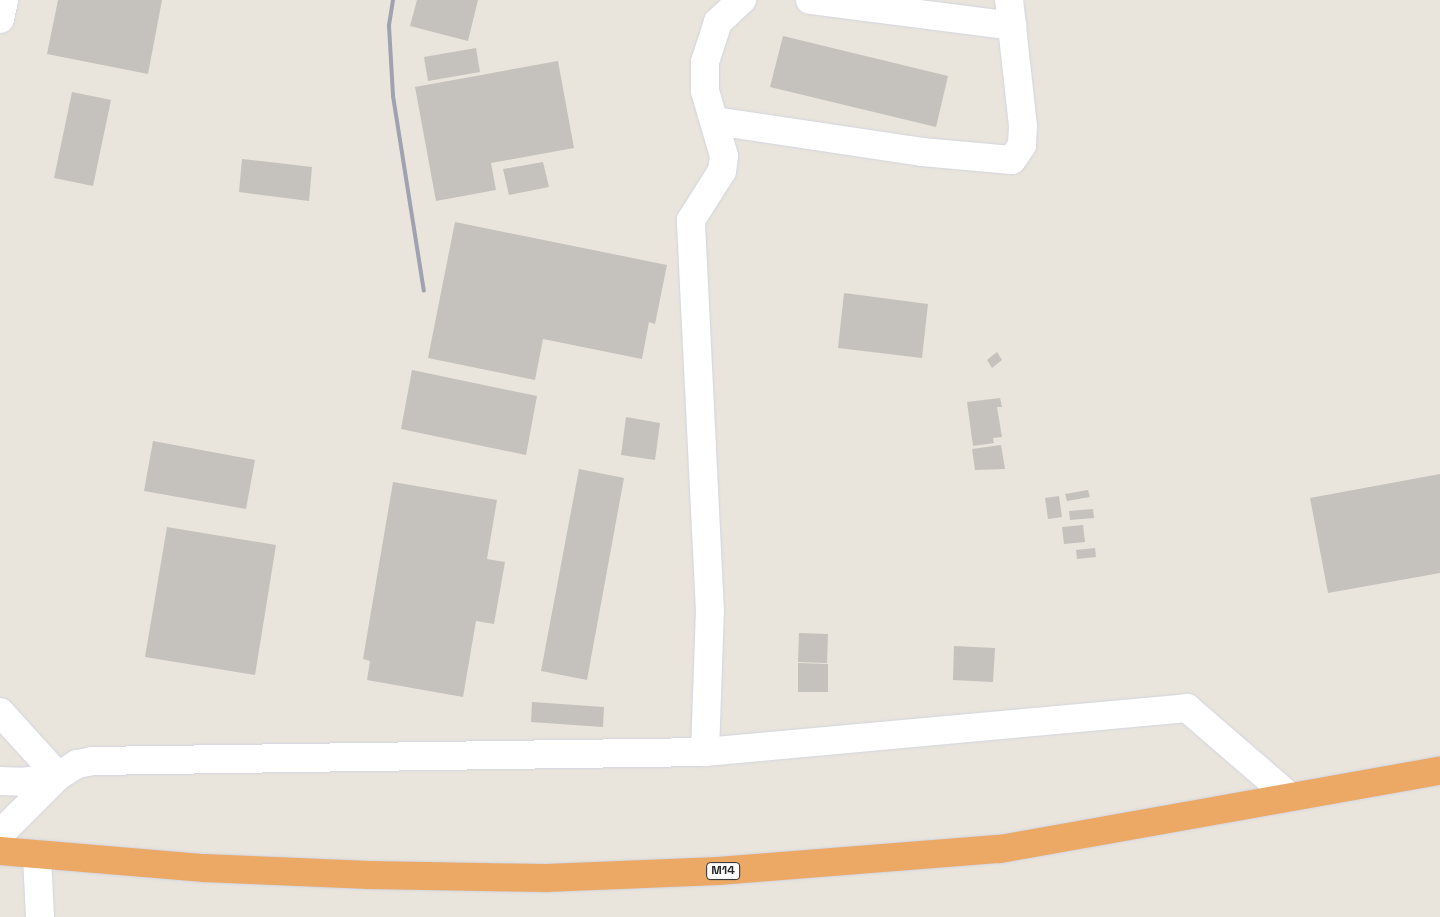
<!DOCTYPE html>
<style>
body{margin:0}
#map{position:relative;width:1440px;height:917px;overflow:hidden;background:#e9e5dc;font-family:"Space Grotesk",sans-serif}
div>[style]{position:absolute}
.building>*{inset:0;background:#c5c1bc}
.roads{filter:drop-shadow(0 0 1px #d2d3e0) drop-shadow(0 0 1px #d2d3e0)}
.minor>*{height:28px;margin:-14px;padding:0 14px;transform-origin:14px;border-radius:14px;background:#fff}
.highway>*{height:28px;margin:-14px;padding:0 14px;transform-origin:14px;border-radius:14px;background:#eba965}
.rail>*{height:4px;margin:-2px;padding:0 2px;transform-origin:2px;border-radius:2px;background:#a0a1b1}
span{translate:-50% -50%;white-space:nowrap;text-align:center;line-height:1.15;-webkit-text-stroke:4px #fff;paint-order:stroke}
.shield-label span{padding:1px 4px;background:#fff;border:1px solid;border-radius:4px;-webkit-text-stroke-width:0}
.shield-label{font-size:12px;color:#292929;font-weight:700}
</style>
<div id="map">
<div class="building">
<div style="clip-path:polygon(58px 0,162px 0,148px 74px,47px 54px)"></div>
<div style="clip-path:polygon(417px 0,478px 0,468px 41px,410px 26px)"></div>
<div style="clip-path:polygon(783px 36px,948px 76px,936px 127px,770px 87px)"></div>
<div style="clip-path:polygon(476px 48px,480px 72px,428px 81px,424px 57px)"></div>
<div style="clip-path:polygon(558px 61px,574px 148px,491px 163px,496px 190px,436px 201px,415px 87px)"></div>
<div style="clip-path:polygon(72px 92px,111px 100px,93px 186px,54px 178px)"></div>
<div style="clip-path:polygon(242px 159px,312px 167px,309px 201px,239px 192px)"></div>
<div style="clip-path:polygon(543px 162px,549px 187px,509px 195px,503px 169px)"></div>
<div style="clip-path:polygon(455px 222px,667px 265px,655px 324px,649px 322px,642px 359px,543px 339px,535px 380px,428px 358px)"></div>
<div style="clip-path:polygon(844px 293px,928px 304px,922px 358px,838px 348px)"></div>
<div style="clip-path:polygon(997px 352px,1002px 360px,992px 368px,987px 360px)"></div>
<div style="clip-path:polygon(412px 370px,537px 396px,526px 455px,401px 429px)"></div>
<div style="clip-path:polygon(1000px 398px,1002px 407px,997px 407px,1002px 437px,993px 438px,994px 443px,973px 446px,967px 402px)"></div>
<div style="clip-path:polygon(626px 417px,660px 423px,655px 460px,621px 455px)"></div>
<div style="clip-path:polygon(153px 441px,255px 460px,246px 509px,144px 491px)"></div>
<div style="clip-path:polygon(1001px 445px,1005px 469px,975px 470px,972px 449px)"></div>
<div style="clip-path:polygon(579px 469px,624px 478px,587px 680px,541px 671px)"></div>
<div style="clip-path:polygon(1440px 474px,1440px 573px,1328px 593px,1310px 498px)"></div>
<div style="clip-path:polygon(393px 482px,497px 500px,487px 559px,505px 562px,494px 624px,476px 621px,463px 697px,367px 680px,370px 661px,363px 659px)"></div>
<div style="clip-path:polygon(1088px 490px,1090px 497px,1067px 501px,1065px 494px)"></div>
<div style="clip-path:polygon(1059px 496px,1062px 517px,1048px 519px,1045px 498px)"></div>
<div style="clip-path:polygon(1093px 509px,1094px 518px,1070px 520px,1069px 511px)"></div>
<div style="clip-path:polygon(1083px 525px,1085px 542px,1064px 544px,1062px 527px)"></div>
<div style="clip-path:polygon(167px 527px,276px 545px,255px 675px,145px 657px)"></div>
<div style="clip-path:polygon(1095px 548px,1096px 557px,1077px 559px,1076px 550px)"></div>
<div style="clip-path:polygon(799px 633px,828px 634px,827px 663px,798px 662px)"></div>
<div style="clip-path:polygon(954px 646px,995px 648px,993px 682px,953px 680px)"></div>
<div style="clip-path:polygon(798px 663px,828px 664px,828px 692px,798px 692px)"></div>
<div style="clip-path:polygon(532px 702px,604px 707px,603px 727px,531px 722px)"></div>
</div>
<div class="roads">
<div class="minor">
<div style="left:810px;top:0;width:204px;rotate:7.3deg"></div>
<div style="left:0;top:19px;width:19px;rotate:-78deg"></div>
<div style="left:715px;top:121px;width:209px;rotate:8.5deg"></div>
<div style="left:922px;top:152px;width:90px;rotate:5.1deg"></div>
<div style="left:1012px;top:160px;width:18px;rotate:-56deg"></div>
<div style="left:1022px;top:145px;width:19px;rotate:-87deg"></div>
<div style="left:1023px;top:126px;width:127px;rotate:-96.3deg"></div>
<div style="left:0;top:712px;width:86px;rotate:47.8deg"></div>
<div style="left:705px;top:752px;width:140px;rotate:-88deg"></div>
<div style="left:710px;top:612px;width:392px;rotate:-92.8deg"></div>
<div style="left:691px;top:220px;width:58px;rotate:-57.7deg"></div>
<div style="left:722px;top:171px;width:15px;rotate:-82deg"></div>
<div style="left:724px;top:156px;width:68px;rotate:-106.3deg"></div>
<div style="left:705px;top:91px;width:29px;rotate:-90deg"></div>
<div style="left:705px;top:62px;width:42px;rotate:-72deg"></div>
<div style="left:718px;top:22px;width:33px;rotate:-43deg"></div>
<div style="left:0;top:781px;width:23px;rotate:2deg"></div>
<div style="left:23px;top:782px;width:36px;rotate:-10deg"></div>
<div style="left:0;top:834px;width:82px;rotate:-45deg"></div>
<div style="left:58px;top:776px;width:22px;rotate:-32deg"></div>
<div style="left:77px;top:764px;width:15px;rotate:-11deg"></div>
<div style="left:92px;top:761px;width:613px;rotate:-0.84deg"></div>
<div style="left:705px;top:752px;width:484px;rotate:-5.2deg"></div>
<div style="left:1187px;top:708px;width:136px;rotate:40.8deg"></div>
<div style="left:37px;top:856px;width:61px;rotate:87.2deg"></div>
</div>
<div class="highway">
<div style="left:0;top:851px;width:205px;rotate:4.8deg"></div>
<div style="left:204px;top:868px;width:165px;rotate:2.4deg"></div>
<div style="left:369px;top:875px;width:177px;rotate:1deg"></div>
<div style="left:546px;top:878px;width:172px;rotate:-2.3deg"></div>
<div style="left:718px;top:871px;width:283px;rotate:-4.5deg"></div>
<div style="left:1000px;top:849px;width:447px;rotate:-10.1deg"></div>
</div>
</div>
<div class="rail">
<div style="left:393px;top:0;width:26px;rotate:99deg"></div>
<div style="left:389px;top:26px;width:70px;rotate:86.7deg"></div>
<div style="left:393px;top:96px;width:197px;rotate:81deg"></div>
</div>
<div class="shield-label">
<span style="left:723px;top:871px">M14</span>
</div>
</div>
